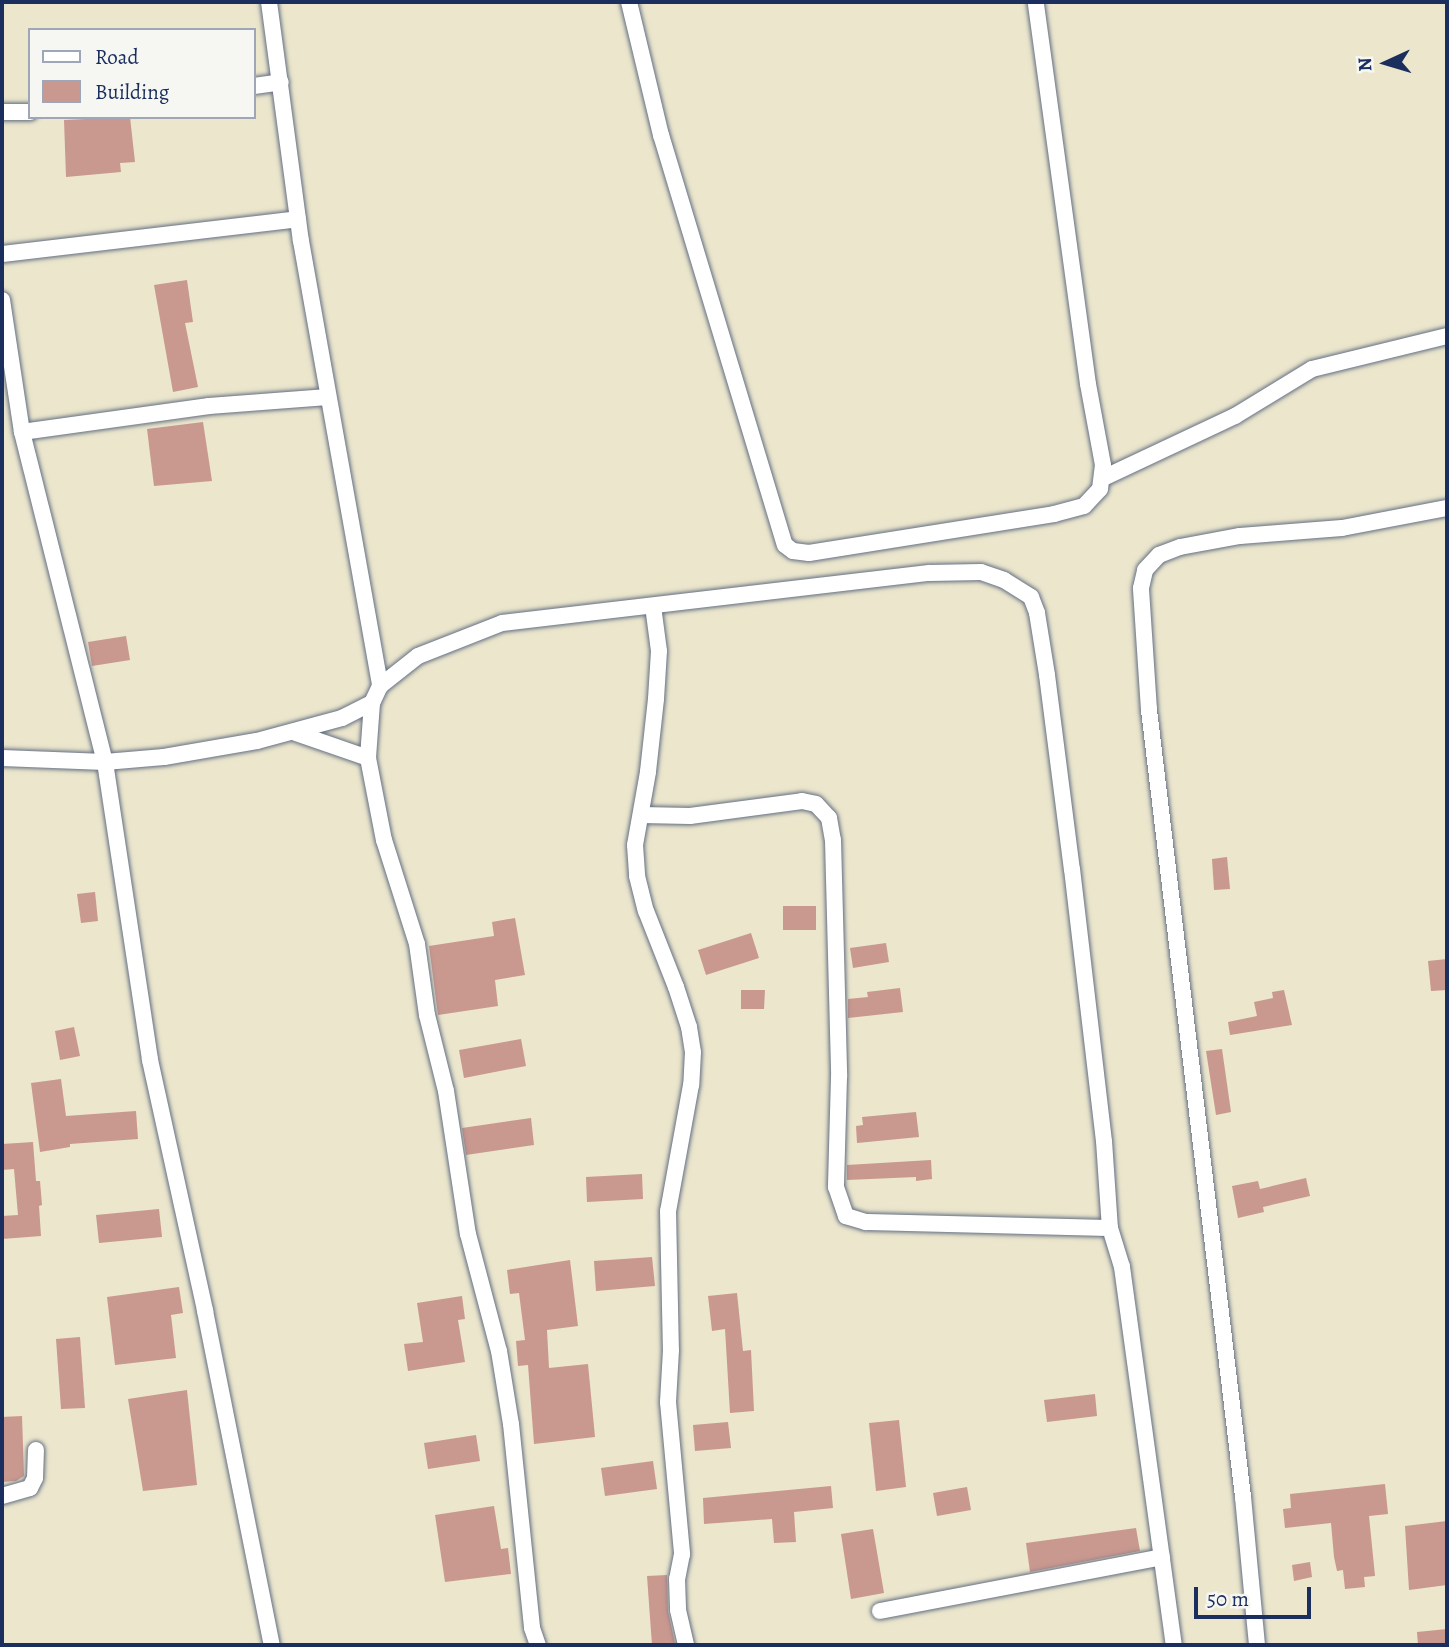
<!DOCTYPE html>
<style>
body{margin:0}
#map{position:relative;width:1449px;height:1647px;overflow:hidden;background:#ebe6cc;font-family:Alegreya,serif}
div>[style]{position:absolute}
.building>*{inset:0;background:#c9988f}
.roads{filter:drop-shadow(0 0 2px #646f84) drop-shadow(0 0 2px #646f84)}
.minor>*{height:16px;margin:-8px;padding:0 8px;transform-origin:8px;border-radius:8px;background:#fff}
span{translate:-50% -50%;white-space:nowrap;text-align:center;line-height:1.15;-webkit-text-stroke:5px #f6f6f2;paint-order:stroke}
.frame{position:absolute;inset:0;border:4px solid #1b2f5e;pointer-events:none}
.legend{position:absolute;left:28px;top:28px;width:228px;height:91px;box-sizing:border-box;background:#f6f6f2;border:2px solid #9ea6b7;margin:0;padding:9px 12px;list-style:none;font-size:21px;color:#1b2f5e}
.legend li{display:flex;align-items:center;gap:14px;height:35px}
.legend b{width:35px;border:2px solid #9ea6b7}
.north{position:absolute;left:1351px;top:28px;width:70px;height:70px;-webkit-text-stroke:5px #f6f6f2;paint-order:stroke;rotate:266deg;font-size:19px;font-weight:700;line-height:28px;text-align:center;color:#1b2f5e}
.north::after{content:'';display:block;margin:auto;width:24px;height:32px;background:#1b2f5e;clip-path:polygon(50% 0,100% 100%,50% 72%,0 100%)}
.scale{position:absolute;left:1194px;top:1587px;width:117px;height:32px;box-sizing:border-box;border:4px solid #1b2f5e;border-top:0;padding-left:9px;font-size:21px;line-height:24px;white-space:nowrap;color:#1b2f5e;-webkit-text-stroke:5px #f6f6f2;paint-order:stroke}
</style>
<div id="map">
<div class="building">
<div style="clip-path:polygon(130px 117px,135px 162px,120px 163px,121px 172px,66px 177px,64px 120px)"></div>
<div style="clip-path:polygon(187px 280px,193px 322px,185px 323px,198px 387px,173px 392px,154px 285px)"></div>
<div style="clip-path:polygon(203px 422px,212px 481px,154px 486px,147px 429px)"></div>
<div style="clip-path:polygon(126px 636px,130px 660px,92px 666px,88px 642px)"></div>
<div style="clip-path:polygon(1227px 857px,1230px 889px,1214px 890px,1212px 859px)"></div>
<div style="clip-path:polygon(95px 892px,98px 921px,81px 923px,77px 894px)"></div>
<div style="clip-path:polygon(783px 906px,816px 906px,816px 930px,783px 930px)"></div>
<div style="clip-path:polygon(515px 918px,525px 975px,495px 980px,498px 1006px,438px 1015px,429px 946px,494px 936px,492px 922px)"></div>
<div style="clip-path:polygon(751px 933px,759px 958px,706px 975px,698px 950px)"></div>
<div style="clip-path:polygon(886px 943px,889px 962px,853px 968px,850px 948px)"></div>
<div style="clip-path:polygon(1447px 959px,1447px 990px,1431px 991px,1428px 961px)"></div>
<div style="clip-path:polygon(900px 988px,903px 1012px,848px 1018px,848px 999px,868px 997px,867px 992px)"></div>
<div style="clip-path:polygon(741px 990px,765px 990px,764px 1009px,741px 1009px)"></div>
<div style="clip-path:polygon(1284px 990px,1292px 1025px,1230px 1035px,1228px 1022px,1257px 1016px,1254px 1002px,1273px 998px,1272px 992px)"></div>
<div style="clip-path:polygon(74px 1027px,80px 1056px,60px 1060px,55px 1031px)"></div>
<div style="clip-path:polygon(521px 1039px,526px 1066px,464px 1078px,459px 1050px)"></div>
<div style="clip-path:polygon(1222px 1049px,1231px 1112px,1216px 1115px,1206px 1051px)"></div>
<div style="clip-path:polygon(61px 1079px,66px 1116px,136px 1111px,138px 1139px,70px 1144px,70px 1147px,40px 1152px,31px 1083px)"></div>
<div style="clip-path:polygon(916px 1112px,919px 1137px,857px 1143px,856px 1126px,863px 1125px,862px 1117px)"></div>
<div style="clip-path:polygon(531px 1118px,534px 1145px,466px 1155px,462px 1128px)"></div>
<div style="clip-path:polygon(33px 1142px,36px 1181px,40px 1181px,42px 1205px,39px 1206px,41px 1236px,2px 1239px,2px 1216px,18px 1215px,14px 1169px,2px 1170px,2px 1144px)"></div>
<div style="clip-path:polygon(931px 1160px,932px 1179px,916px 1181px,916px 1177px,847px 1180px,847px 1165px)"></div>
<div style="clip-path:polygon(642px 1174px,643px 1199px,587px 1202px,586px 1177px)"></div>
<div style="clip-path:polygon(1306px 1178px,1310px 1196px,1263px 1207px,1264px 1212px,1238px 1218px,1232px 1186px,1258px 1181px,1260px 1189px)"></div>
<div style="clip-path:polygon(159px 1209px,162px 1237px,99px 1243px,96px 1215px)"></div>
<div style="clip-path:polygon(652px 1257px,655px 1286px,596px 1291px,594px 1261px)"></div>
<div style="clip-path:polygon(570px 1260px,578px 1326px,547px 1330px,549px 1368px,588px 1364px,595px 1437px,534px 1444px,528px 1365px,518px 1366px,516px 1341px,525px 1340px,519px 1293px,510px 1294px,507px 1270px)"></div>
<div style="clip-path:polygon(179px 1287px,183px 1313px,171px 1315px,176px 1358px,115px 1365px,107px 1297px)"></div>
<div style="clip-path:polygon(737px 1293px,743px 1351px,751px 1350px,754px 1411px,730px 1413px,725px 1329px,712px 1331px,708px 1296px)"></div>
<div style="clip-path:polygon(462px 1296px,465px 1319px,458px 1320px,465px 1362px,408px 1371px,404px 1344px,423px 1342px,417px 1303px)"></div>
<div style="clip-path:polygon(80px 1337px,85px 1408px,61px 1409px,56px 1339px)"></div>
<div style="clip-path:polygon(187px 1390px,197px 1485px,143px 1491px,128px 1399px)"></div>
<div style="clip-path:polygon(1095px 1394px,1097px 1416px,1047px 1422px,1044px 1400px)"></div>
<div style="clip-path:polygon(22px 1416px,24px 1476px,16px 1481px,2px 1482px,2px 1417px)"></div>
<div style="clip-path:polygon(899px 1420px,906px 1487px,876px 1491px,869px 1423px)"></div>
<div style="clip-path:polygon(728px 1422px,731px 1448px,695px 1451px,693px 1425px)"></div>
<div style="clip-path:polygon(476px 1435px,480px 1461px,428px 1469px,424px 1443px)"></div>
<div style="clip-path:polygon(653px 1461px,657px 1489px,605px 1496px,601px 1468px)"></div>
<div style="clip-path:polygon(1385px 1484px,1388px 1514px,1369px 1516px,1375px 1576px,1364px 1577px,1365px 1587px,1345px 1589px,1343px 1570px,1337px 1571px,1334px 1557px,1331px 1523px,1285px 1528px,1283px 1509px,1291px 1508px,1290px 1494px)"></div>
<div style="clip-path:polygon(831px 1486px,833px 1508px,794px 1512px,796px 1542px,774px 1543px,772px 1519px,704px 1524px,703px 1498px)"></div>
<div style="clip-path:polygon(967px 1487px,971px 1510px,937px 1516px,933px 1493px)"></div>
<div style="clip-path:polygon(494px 1506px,501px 1549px,508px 1548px,511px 1574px,445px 1582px,435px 1515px)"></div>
<div style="clip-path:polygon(1447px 1521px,1447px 1585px,1409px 1590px,1405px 1526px)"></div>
<div style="clip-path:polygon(1136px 1528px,1140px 1551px,1030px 1572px,1026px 1543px)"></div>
<div style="clip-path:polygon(873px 1529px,884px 1593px,851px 1599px,841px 1534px)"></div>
<div style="clip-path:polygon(1310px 1562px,1312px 1577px,1294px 1581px,1292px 1565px)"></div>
<div style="clip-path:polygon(667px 1575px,668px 1611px,675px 1643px,652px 1645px,647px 1576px)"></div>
<div style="clip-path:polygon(1447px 1629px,1447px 1645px,1418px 1645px,1417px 1632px)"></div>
</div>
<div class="roads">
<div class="minor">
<div style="left:269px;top:2px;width:241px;rotate:82.4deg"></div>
<div style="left:301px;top:241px;width:452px;rotate:79.9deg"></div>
<div style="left:629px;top:2px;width:137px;rotate:76.5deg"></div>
<div style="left:661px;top:135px;width:428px;rotate:73.2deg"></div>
<div style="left:785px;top:545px;width:10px;rotate:37deg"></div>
<div style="left:793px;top:551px;width:16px;rotate:7deg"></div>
<div style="left:809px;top:553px;width:248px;rotate:-9deg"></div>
<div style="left:1054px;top:514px;width:31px;rotate:-15deg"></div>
<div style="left:1084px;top:506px;width:23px;rotate:-47deg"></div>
<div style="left:1100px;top:489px;width:24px;rotate:-83deg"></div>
<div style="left:1103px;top:465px;width:82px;rotate:-100.5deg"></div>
<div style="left:1088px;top:384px;width:386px;rotate:-97.8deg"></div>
<div style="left:254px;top:86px;width:27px;rotate:-8deg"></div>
<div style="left:2px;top:112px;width:28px"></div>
<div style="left:2px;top:254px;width:298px;rotate:-6.7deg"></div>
<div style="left:2px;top:300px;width:134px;rotate:81.4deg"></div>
<div style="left:22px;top:432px;width:340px;rotate:75.9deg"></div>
<div style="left:105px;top:762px;width:59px;rotate:-4.8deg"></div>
<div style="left:164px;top:757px;width:94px;rotate:-9.8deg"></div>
<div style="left:257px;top:741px;width:88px;rotate:-15.1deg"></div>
<div style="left:342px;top:718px;width:34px;rotate:-27deg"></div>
<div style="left:372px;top:703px;width:19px;rotate:-65deg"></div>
<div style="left:380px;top:686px;width:48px;rotate:-38.3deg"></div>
<div style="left:418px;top:656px;width:90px;rotate:-21.4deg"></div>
<div style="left:502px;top:623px;width:430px;rotate:-6.7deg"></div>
<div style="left:929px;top:573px;width:52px;rotate:-1.1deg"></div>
<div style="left:981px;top:572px;width:24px;rotate:19deg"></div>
<div style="left:1004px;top:580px;width:32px;rotate:32deg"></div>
<div style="left:1031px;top:597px;width:17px;rotate:69deg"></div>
<div style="left:1037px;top:613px;width:63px;rotate:80.8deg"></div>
<div style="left:1047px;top:675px;width:196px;rotate:82.7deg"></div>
<div style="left:1072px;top:869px;width:274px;rotate:83.3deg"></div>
<div style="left:1104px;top:1141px;width:87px;rotate:86.1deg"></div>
<div style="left:1110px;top:1228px;width:41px;rotate:72.9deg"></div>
<div style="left:1122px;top:1267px;width:382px;rotate:82.2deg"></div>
<div style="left:22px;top:432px;width:189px;rotate:-7.9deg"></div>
<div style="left:209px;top:406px;width:119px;rotate:-4.3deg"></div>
<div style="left:1103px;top:478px;width:146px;rotate:-25.2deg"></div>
<div style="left:1235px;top:416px;width:90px;rotate:-31.4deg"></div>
<div style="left:1312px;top:369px;width:139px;rotate:-13.7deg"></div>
<div style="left:653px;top:606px;width:45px;rotate:82.4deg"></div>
<div style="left:659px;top:651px;width:48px;rotate:93.6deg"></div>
<div style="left:656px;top:699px;width:73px;rotate:96.3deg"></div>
<div style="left:648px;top:772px;width:74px;rotate:100.1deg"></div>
<div style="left:635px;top:845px;width:31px;rotate:86deg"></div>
<div style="left:637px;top:876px;width:36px;rotate:76deg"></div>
<div style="left:646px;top:911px;width:82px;rotate:68.5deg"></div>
<div style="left:676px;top:987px;width:42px;rotate:72deg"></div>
<div style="left:689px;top:1027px;width:25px;rotate:81deg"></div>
<div style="left:693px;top:1052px;width:33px;rotate:93deg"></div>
<div style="left:691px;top:1085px;width:128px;rotate:100.3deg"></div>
<div style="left:668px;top:1211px;width:139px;rotate:88.8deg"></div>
<div style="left:671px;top:1350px;width:52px;rotate:93.3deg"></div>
<div style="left:668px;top:1402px;width:153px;rotate:84.7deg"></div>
<div style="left:682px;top:1554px;width:25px;rotate:101deg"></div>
<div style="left:677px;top:1579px;width:31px;rotate:88deg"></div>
<div style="left:678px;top:1610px;width:36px;rotate:77deg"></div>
<div style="left:372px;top:703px;width:55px;rotate:94.2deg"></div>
<div style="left:368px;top:758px;width:84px;rotate:79deg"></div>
<div style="left:384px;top:840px;width:109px;rotate:72.4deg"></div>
<div style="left:417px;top:944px;width:72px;rotate:82deg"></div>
<div style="left:427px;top:1015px;width:78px;rotate:76deg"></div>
<div style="left:446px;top:1091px;width:145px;rotate:81.3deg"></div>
<div style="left:468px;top:1234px;width:121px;rotate:75.2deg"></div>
<div style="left:499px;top:1351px;width:74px;rotate:80.7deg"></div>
<div style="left:511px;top:1424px;width:205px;rotate:84.1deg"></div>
<div style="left:532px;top:1628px;width:18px;rotate:71deg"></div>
<div style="left:296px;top:733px;width:76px;rotate:19.1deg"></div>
<div style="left:2px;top:758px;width:103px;rotate:2.2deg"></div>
<div style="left:105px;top:762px;width:301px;rotate:81.4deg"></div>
<div style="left:150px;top:1060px;width:257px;rotate:77.6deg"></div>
<div style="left:205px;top:1311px;width:341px;rotate:78.7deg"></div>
<div style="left:641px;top:815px;width:49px;rotate:1.2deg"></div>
<div style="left:690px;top:816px;width:113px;rotate:-7.6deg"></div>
<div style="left:802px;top:801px;width:14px;rotate:12deg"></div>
<div style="left:816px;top:804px;width:19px;rotate:47deg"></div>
<div style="left:829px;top:818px;width:22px;rotate:80deg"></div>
<div style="left:833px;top:840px;width:237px;rotate:88.5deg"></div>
<div style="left:839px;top:1077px;width:110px;rotate:91.6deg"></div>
<div style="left:836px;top:1187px;width:31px;rotate:71deg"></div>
<div style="left:846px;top:1216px;width:21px;rotate:17deg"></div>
<div style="left:866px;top:1222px;width:244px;rotate:1.4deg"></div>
<div style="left:2px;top:1496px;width:29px;rotate:-16deg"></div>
<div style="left:30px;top:1488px;width:11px;rotate:-63deg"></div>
<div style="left:35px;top:1478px;width:28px;rotate:-88deg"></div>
<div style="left:880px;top:1611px;width:287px;rotate:-10.8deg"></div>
<div style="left:1257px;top:1645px;width:149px;rotate:-95.4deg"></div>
<div style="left:1243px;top:1497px;width:793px;rotate:-96.81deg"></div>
<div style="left:1149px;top:710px;width:122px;rotate:-93.8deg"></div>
<div style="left:1141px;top:588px;width:18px;rotate:-77deg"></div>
<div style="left:1145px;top:570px;width:21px;rotate:-47deg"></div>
<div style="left:1159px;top:555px;width:22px;rotate:-21deg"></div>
<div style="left:1180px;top:547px;width:61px;rotate:-10.4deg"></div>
<div style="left:1240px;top:536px;width:102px;rotate:-4.5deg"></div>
<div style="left:1342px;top:528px;width:107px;rotate:-10.8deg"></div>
</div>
</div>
<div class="frame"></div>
<ul class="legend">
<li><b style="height:9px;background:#fff"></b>Road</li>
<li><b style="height:19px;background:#c9988f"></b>Building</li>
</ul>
<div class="north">N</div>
<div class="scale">50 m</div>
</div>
